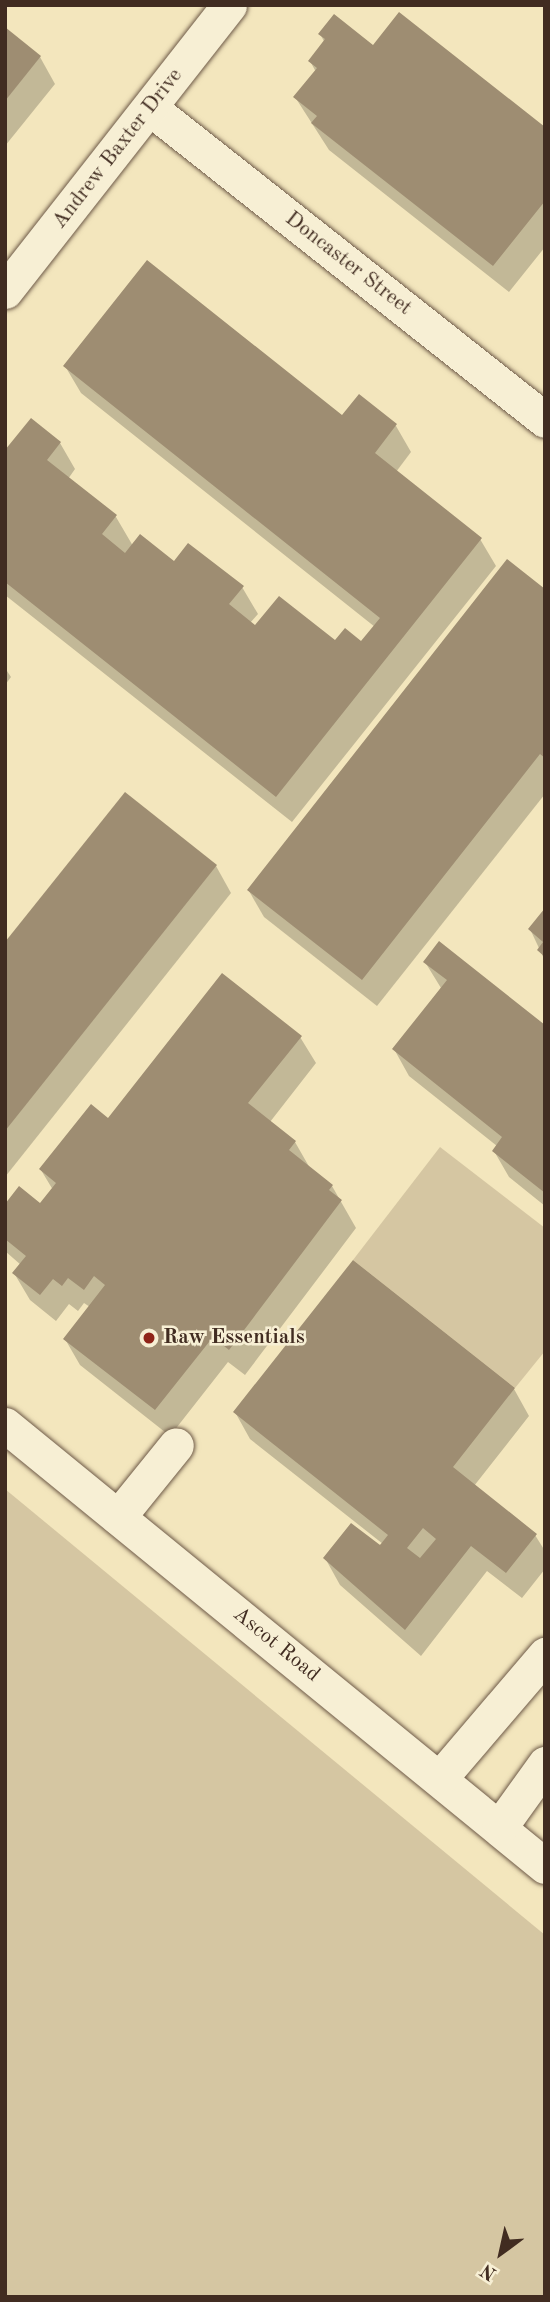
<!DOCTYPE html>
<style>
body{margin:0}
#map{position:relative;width:550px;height:2302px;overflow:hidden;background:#f3e6bd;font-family:"Old Standard TT",serif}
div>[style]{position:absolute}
.green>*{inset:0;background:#d5c6a2}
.shadow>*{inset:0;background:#0003}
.building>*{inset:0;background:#9e8d72}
.roads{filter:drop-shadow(0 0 2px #6e5a48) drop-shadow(0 0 2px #6e5a48)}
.minor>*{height:35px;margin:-17.5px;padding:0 17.5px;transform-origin:17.5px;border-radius:17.5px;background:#f7efd4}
.dots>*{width:19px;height:19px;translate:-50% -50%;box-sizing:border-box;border:4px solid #f7efd4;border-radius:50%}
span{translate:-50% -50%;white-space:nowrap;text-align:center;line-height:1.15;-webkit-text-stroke:5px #f7efd4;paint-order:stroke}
.street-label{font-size:21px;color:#412c21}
.poi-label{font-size:21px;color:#412c21;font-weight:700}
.left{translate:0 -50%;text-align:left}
.frame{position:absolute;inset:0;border:7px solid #412c21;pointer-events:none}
.north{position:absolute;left:466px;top:2218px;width:70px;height:70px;-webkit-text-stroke:5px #f7efd4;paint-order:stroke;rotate:213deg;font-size:19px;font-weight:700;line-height:28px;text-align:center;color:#412c21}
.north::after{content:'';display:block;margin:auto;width:24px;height:32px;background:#412c21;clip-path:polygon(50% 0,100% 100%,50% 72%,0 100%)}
</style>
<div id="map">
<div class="green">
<div style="clip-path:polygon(440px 1147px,545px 1228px,545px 1351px,515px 1388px,353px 1260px)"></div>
<div style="clip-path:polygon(5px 1489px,545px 1935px,545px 2297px,5px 2297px)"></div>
</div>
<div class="shadow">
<div style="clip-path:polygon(5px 30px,40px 57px,55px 84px,5px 146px)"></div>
<div style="clip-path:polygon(320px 34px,373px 47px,545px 130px,545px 247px,509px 292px,329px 150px,295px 97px,316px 72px,310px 61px,325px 43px)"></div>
<div style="clip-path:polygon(65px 366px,396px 426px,411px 452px,396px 472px,480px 539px,496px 566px,292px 822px,5px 595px,5px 455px,60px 443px,75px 469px,68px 479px,116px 517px,133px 546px,242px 587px,258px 614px,250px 623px,256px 628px,361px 644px,375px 627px,81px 393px)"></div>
<div style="clip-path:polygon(545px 591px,545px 794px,377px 1006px,264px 917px,249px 891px)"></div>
<div style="clip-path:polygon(5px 668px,11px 677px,5px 685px)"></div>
<div style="clip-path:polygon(125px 794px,216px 866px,231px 893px,5px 1177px,5px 944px)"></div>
<div style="clip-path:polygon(545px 911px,545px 961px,530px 929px)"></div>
<div style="clip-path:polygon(425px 962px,545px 1027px,545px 1206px,509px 1177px,494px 1151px,497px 1146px,409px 1076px,394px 1049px,441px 988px)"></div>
<div style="clip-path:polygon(300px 1037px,316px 1063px,270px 1122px,295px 1142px,311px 1170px,332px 1186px,356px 1228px,245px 1375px,228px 1362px,170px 1436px,80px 1365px,65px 1339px,90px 1307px,84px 1303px,78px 1311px,69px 1304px,56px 1321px,30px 1300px,14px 1273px,21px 1265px,5px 1251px,5px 1207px,41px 1206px,53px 1190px,41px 1170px,108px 1120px)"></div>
<div style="clip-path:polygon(514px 1389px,529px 1416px,474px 1486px,535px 1535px,545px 1551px,545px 1569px,522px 1598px,487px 1571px,421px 1656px,340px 1585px,325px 1558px,383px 1544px,250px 1439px,235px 1412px)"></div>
</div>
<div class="building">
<div style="clip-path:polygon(399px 12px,545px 127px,545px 201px,493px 266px,311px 123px,317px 116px,293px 97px,317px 68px,308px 61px,325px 39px,318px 34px,334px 14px,373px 45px)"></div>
<div style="clip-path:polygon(5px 27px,41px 56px,5px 101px)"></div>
<div style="clip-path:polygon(147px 260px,342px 415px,359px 394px,397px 424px,375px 453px,482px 538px,276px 797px,5px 582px,5px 450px,31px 418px,61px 442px,47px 460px,117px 515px,102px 534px,125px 553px,140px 534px,174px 561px,188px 543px,244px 586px,229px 604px,255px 625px,279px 596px,335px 640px,345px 628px,361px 641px,380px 618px,63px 366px)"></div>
<div style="clip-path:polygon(507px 559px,545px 589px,545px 758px,540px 754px,362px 980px,247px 890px)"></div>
<div style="clip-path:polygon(125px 792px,217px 865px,5px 1131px,5px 942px)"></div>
<div style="clip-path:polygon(545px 908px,545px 957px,537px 950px,543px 942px,528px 929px)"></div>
<div style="clip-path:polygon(439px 941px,545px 1025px,545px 1193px,492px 1151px,502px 1137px,392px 1049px,447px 980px,423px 962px)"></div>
<div style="clip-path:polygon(222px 973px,302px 1036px,248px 1103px,296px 1141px,289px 1150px,333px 1185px,329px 1190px,342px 1200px,229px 1350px,213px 1337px,155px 1410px,63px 1339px,105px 1285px,94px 1276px,84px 1290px,68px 1278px,62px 1286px,53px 1279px,40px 1295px,12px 1273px,26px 1256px,5px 1239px,5px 1204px,19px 1186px,40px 1203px,56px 1183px,39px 1169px,91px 1104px,108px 1118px)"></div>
<div style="clip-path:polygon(evenodd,353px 1260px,515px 1388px,453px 1467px,537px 1534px,506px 1573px,471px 1546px,405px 1630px,323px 1558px,351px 1523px,380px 1545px,388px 1535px,233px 1412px,353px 1260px,423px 1528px,436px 1539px,420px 1558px,407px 1548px,423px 1528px)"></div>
</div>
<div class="roads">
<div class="minor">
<div style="left:150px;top:108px;width:503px;rotate:38.3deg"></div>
<div style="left:5px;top:291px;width:363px;rotate:-51.9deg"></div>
<div style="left:5px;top:1425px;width:697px;rotate:39.24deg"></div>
<div style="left:118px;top:1517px;width:92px;rotate:-51.1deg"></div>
<div style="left:440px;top:1778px;width:162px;rotate:-49.5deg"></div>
<div style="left:499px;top:1828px;width:79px;rotate:-54.3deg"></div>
</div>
</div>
<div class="dots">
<div style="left:149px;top:1338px;background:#8f2418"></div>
</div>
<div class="street-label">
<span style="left:118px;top:149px;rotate:-52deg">Andrew Baxter Drive</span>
<span style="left:348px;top:264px;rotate:38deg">Doncaster Street</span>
<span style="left:276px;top:1645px;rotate:39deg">Ascot Road</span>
</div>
<div class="poi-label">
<span class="left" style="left:163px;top:1338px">Raw Essentials</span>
</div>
<div class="frame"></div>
<div class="north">N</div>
</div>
